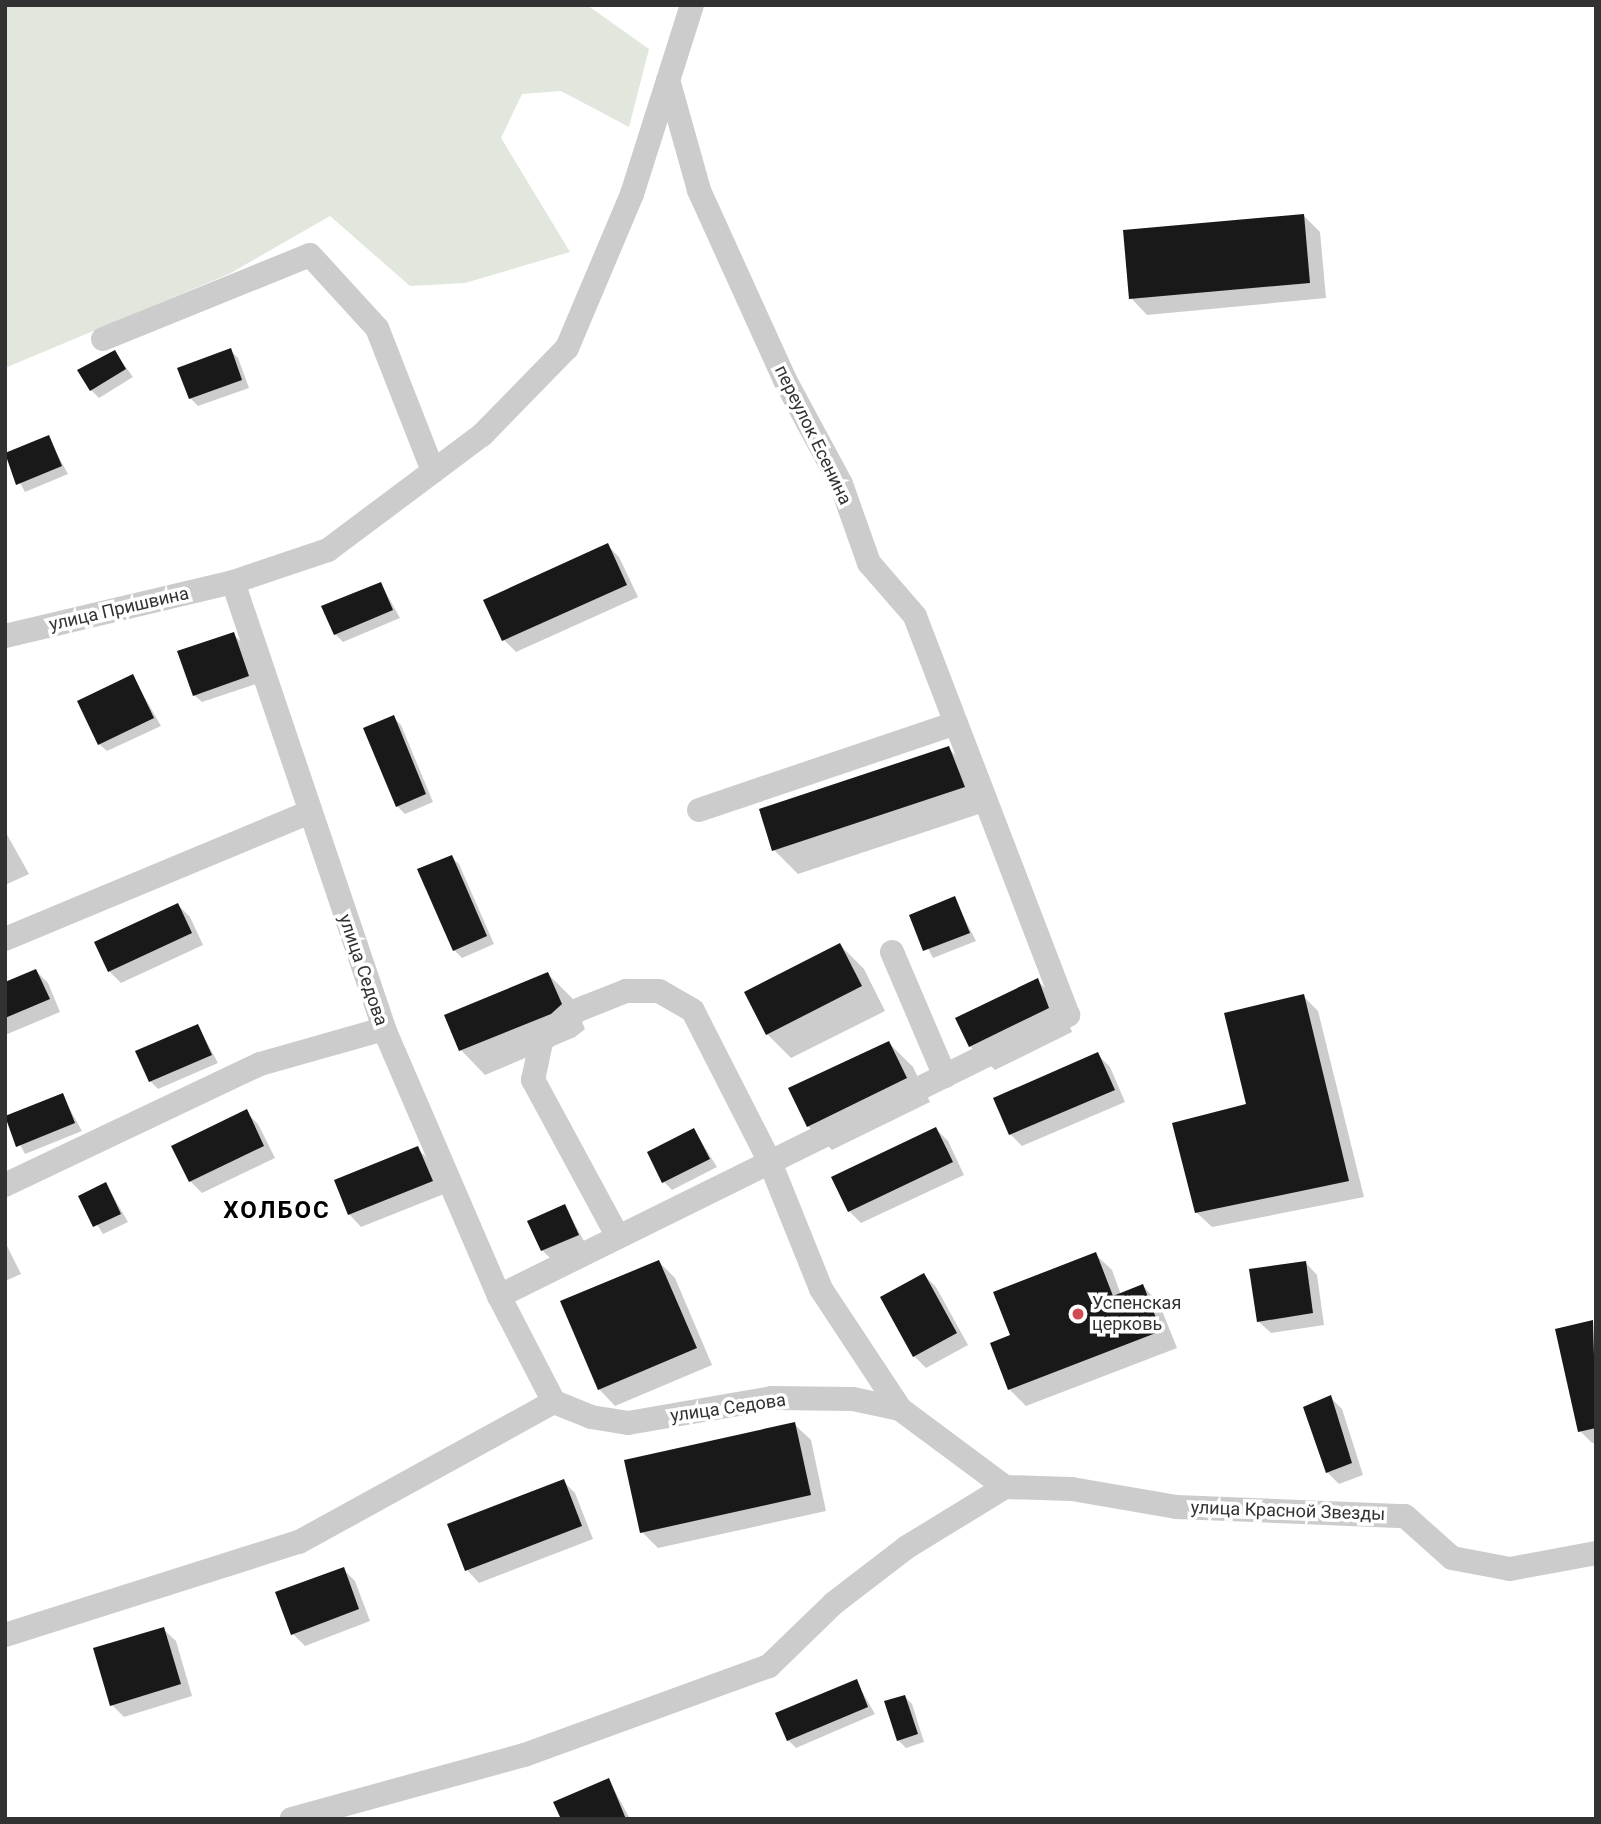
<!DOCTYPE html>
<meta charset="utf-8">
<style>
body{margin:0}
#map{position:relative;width:1601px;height:1824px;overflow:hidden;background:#fff;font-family:Roboto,sans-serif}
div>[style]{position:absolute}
.green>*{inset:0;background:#e1e7dc}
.shadow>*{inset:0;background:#0003}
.building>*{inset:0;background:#191919}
.minor>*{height:24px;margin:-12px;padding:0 12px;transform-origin:12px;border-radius:12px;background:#ccc}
.dots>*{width:19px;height:19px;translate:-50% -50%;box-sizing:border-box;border:4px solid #fff;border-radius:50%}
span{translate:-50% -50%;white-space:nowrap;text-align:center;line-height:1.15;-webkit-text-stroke:7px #fff;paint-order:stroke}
.street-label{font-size:18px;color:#323232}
.poi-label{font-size:18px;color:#323232}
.left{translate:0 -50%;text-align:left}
.district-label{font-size:24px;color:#000;font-weight:700;letter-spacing:2px}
.frame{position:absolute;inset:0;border:7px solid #323232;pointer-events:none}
</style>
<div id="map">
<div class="green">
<div style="clip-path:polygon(5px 5px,587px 5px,649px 49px,629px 127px,561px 91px,522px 94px,501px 138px,570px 252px,465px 283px,410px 286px,330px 216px,229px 274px,5px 368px)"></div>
</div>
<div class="shadow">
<div style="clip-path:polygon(1303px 215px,1320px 232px,1326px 298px,1147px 315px,1131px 298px)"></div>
<div style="clip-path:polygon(230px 350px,238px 358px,249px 388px,198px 406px,190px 398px)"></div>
<div style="clip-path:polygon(115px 352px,133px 377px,99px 398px,91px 390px)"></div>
<div style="clip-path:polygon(48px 437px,68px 474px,25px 492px,5px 455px)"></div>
<div style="clip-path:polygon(607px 545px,619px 557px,638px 597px,516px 652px,504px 640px,486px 601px)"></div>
<div style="clip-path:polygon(381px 584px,400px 618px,343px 642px,335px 634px)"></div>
<div style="clip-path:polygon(233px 634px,241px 642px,256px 684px,202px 702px,194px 695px)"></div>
<div style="clip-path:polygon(133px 677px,161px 726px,107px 751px,99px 744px)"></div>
<div style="clip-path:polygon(393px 717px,401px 725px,433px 802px,405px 814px,397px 806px)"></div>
<div style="clip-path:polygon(948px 748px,973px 772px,988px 811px,798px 874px,774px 850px)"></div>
<div style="clip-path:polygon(5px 831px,29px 874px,5px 885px)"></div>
<div style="clip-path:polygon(451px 857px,459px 864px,494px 944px,462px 958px,454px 950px)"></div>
<div style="clip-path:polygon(954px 898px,976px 941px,933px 958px,911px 916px)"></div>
<div style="clip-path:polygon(178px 905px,190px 917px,203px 945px,121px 983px,109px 971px)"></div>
<div style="clip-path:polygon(840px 945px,864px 969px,885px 1011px,791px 1058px,767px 1034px)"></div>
<div style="clip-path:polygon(36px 971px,48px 983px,60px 1012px,5px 1035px,5px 984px)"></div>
<div style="clip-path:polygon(548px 974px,572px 998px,585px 1029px,575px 1037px,485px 1075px,461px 1050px,446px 1016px)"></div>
<div style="clip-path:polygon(1037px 980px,1061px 1004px,1072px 1032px,995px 1070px,970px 1046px)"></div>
<div style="clip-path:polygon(1303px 996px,1318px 1011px,1364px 1197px,1212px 1227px,1196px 1212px)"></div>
<div style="clip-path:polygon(198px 1026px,218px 1063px,158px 1089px,150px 1081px)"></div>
<div style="clip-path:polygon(889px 1043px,913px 1067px,930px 1102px,832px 1150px,808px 1126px)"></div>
<div style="clip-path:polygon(1098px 1055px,1110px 1067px,1125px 1102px,1022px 1146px,1010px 1134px)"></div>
<div style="clip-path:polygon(62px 1095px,82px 1131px,25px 1154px,6px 1118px)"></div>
<div style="clip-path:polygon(246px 1112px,258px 1124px,275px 1158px,202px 1193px,190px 1181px)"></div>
<div style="clip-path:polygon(936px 1129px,948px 1141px,964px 1175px,861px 1223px,849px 1211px)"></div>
<div style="clip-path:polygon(694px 1130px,717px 1167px,672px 1190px,664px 1182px)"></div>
<div style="clip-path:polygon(418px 1149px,430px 1161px,444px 1194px,361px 1227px,349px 1214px,336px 1181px)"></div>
<div style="clip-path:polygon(106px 1184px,128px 1222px,103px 1234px,80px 1197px)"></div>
<div style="clip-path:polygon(565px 1206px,585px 1243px,550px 1258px,542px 1250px)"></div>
<div style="clip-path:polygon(5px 1242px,21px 1274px,5px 1281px)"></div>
<div style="clip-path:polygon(1095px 1254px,1112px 1270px,1121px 1295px,1143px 1286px,1159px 1303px,1177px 1348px,1026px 1406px,1010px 1390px,992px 1344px,1012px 1336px)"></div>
<div style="clip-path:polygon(659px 1262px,675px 1278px,712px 1365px,615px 1406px,599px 1389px)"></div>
<div style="clip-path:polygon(1305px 1262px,1317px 1275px,1324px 1325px,1271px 1333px,1258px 1321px)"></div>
<div style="clip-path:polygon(924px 1275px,936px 1287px,968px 1345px,926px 1368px,914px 1356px)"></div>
<div style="clip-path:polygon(1592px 1322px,1596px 1443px,1592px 1443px,1580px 1431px)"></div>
<div style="clip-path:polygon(1330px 1397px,1342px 1409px,1363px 1475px,1339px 1484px,1327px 1472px)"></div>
<div style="clip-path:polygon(794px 1424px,811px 1440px,826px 1511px,658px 1548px,642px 1532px)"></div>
<div style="clip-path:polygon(563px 1481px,575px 1493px,593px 1539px,479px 1583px,467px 1570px,449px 1525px)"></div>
<div style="clip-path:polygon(343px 1569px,355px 1581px,370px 1621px,305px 1646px,293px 1634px)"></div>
<div style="clip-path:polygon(163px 1629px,176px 1641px,192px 1696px,124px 1717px,112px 1705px)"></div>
<div style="clip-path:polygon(856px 1681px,875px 1714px,796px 1748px,788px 1740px)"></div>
<div style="clip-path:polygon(905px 1697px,912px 1704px,924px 1742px,906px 1748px,898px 1740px)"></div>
<div style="clip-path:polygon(609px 1780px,630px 1819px,563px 1819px)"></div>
</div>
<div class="building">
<div style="clip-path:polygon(1304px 214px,1310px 283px,1129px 299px,1123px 230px)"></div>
<div style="clip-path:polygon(231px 348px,242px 380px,189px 399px,177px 368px)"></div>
<div style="clip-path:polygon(115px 350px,126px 369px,90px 391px,77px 370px)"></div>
<div style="clip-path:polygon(49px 435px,62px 466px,16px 485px,5px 453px)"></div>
<div style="clip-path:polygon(608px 543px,627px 585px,502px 641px,483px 600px)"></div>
<div style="clip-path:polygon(381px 582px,393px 610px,334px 635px,321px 606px)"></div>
<div style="clip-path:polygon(234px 632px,249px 676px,193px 696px,177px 651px)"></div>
<div style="clip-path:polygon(133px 674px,154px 718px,98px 745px,77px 701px)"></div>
<div style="clip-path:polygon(394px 715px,426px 794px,396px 807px,363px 728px)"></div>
<div style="clip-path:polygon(949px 746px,965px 787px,772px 851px,759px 809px)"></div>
<div style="clip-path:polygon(452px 855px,487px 936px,453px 951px,417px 869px)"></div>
<div style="clip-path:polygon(955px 896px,970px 933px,923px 951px,909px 915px)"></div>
<div style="clip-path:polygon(178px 903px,192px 933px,108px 972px,94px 942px)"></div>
<div style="clip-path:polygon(840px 943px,862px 986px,766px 1035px,744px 992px)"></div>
<div style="clip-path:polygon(36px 969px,50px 999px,5px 1018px,5px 982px)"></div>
<div style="clip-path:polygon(548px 972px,562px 1004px,551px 1014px,459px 1051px,444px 1015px)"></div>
<div style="clip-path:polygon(1038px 978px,1049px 1008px,969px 1047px,955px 1018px)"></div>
<div style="clip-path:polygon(1304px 994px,1349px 1181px,1195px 1213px,1172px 1123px,1246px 1104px,1224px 1013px)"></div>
<div style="clip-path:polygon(198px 1024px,212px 1055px,149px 1082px,135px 1051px)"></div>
<div style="clip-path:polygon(889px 1041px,907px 1078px,807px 1127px,788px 1088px)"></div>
<div style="clip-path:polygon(1098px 1052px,1115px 1090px,1009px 1135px,993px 1098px)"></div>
<div style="clip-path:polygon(63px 1093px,75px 1123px,16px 1147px,5px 1116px)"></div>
<div style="clip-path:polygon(247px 1109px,264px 1146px,189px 1182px,171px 1146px)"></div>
<div style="clip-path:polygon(936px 1127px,953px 1162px,848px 1212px,831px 1177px)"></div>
<div style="clip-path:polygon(694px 1128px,710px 1159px,662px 1183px,647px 1152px)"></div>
<div style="clip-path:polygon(418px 1146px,433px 1181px,348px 1215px,334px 1180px)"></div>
<div style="clip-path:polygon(106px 1182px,121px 1214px,93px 1227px,78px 1196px)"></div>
<div style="clip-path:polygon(565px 1204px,579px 1235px,541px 1251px,527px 1221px)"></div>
<div style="clip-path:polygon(1096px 1252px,1113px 1296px,1143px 1284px,1161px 1331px,1008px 1390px,990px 1343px,1010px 1335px,993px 1292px)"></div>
<div style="clip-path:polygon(659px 1260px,697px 1348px,598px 1390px,560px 1301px)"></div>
<div style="clip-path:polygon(1306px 1261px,1313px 1313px,1257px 1322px,1249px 1269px)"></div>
<div style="clip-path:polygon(924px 1273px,957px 1333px,913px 1357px,880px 1297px)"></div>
<div style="clip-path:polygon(1593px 1320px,1596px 1428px,1578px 1432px,1555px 1329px)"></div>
<div style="clip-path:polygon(1331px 1395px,1352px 1463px,1326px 1473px,1303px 1407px)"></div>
<div style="clip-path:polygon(795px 1422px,811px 1495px,640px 1533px,624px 1460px)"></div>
<div style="clip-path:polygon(564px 1479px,582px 1526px,465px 1571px,447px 1524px)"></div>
<div style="clip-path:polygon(344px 1567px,359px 1609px,291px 1635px,275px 1592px)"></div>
<div style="clip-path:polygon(164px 1627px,181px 1684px,110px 1706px,93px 1648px)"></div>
<div style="clip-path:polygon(857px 1679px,868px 1707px,787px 1741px,775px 1713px)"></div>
<div style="clip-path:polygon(905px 1695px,918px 1734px,897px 1741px,884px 1701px)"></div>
<div style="clip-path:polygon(609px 1778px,626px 1819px,561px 1819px,553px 1802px)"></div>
</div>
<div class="minor">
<div style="left:103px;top:339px;width:223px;rotate:-22.1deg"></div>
<div style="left:310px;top:255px;width:99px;rotate:47.5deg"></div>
<div style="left:377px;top:328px;width:154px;rotate:68.6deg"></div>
<div style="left:233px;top:582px;width:472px;rotate:71.3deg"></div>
<div style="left:384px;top:1029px;width:291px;rotate:66.7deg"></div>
<div style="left:499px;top:1296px;width:119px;rotate:62.6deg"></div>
<div style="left:554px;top:1402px;width:40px;rotate:22deg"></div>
<div style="left:591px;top:1417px;width:37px;rotate:9deg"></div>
<div style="left:628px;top:1423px;width:146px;rotate:-9.8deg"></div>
<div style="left:772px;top:1398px;width:81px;rotate:0.7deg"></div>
<div style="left:853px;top:1399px;width:48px;rotate:12deg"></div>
<div style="left:900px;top:1409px;width:131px;rotate:36.6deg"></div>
<div style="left:1005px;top:1487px;width:115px;rotate:148.5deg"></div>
<div style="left:907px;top:1547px;width:92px;rotate:142.5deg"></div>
<div style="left:834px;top:1603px;width:91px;rotate:135.9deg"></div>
<div style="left:769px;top:1666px;width:261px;rotate:160deg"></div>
<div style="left:524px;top:1755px;width:241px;rotate:164.6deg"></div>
<div style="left:5px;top:636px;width:234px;rotate:-13.3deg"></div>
<div style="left:233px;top:582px;width:100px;rotate:-18.6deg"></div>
<div style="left:328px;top:550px;width:192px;rotate:-36.8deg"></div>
<div style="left:482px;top:435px;width:122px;rotate:-45.7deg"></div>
<div style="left:567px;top:348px;width:167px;rotate:-67.1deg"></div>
<div style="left:632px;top:194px;width:198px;rotate:-72.4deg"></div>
<div style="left:699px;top:810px;width:271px;rotate:-18.7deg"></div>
<div style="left:5px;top:939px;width:328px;rotate:-22.6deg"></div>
<div style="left:892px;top:952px;width:135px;rotate:66.9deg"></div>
<div style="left:5px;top:1185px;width:282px;rotate:-25.4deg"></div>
<div style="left:260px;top:1064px;width:129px;rotate:-15.8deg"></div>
<div style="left:618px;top:1237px;width:179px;rotate:-118.4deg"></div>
<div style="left:533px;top:1080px;width:40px;rotate:-78deg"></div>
<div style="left:541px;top:1041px;width:48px;rotate:-40deg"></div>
<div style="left:578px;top:1010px;width:52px;rotate:-21.6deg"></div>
<div style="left:626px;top:991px;width:33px"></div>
<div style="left:659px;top:991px;width:39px;rotate:30deg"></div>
<div style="left:693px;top:1011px;width:169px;rotate:63deg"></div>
<div style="left:770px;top:1162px;width:137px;rotate:68.1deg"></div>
<div style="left:821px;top:1289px;width:144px;rotate:56.6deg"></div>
<div style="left:499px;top:1296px;width:635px;rotate:-26.28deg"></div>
<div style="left:1068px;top:1015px;width:427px;rotate:-111deg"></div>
<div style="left:915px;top:616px;width:70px;rotate:-131deg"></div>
<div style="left:869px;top:563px;width:84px;rotate:-109.5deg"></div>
<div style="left:841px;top:484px;width:118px;rotate:-118.3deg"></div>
<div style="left:785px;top:380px;width:209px;rotate:-114.4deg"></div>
<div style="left:699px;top:190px;width:114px;rotate:-105.7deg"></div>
<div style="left:1005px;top:1487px;width:67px;rotate:1.7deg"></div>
<div style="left:1072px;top:1489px;width:106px;rotate:9.8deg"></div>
<div style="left:1176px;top:1507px;width:229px;rotate:2.3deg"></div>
<div style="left:1405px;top:1516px;width:63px;rotate:41.8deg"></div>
<div style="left:1452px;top:1558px;width:59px;rotate:10.7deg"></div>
<div style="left:1510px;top:1569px;width:87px;rotate:-10.5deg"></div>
<div style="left:5px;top:1635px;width:308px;rotate:-17.6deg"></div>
<div style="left:299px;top:1542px;width:291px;rotate:-28.8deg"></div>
</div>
<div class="dots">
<div style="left:1078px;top:1314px;background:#d14b52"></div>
</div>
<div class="street-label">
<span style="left:813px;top:435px;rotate:64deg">переулок Есенина</span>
<span style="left:119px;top:609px;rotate:-13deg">улица Пришвина</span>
<span style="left:363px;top:970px;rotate:71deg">улица Седова</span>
<span style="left:728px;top:1408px;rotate:-8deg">улица Седова</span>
<span style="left:1288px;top:1511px;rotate:2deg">улица Красной Звезды</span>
</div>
<div class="poi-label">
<span class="left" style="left:1092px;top:1314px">Успенская<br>церковь</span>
</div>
<div class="district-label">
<span style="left:277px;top:1211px">ХОЛБОС</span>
</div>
<div class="frame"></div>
</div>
